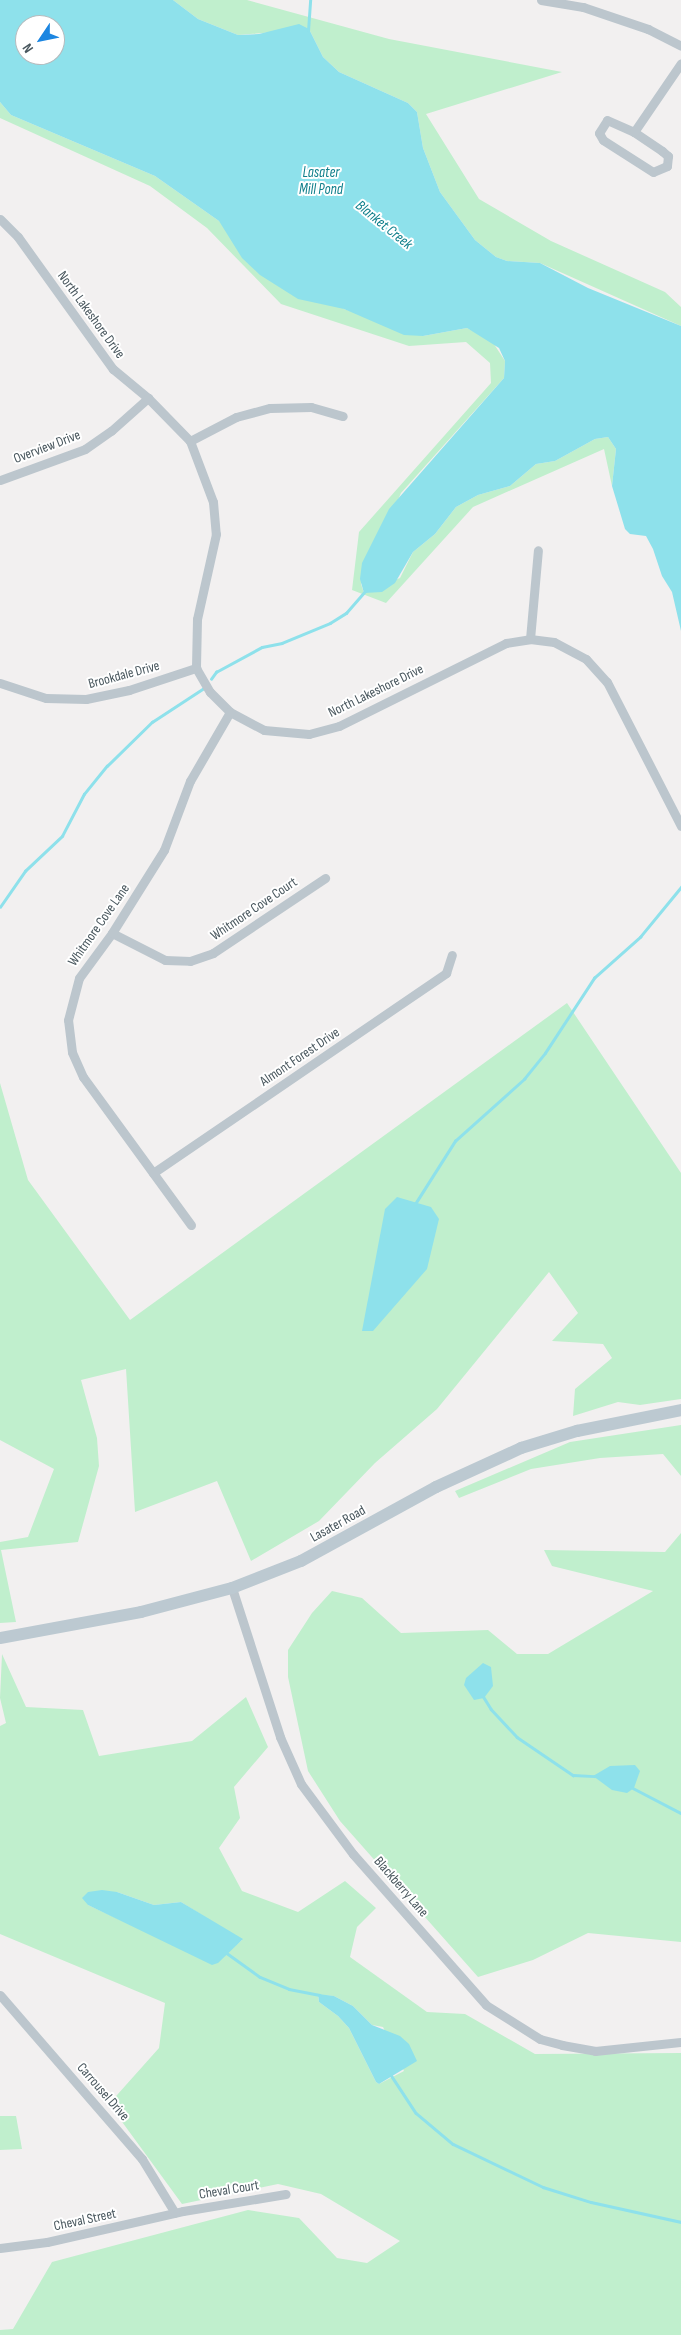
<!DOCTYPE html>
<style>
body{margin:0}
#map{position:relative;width:681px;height:2335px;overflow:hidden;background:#f2f0f0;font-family:"Sofia Sans Condensed",sans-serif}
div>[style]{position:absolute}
.green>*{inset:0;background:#c0efcd}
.water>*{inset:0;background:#8ee1eb}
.stream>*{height:2.5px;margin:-1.25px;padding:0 1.25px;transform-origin:1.25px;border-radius:1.25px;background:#8ee1eb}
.street>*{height:9px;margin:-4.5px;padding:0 4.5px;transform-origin:4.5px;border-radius:4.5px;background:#bcc6cd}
.secondary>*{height:12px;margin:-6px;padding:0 6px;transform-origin:6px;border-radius:6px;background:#bcc9d1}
span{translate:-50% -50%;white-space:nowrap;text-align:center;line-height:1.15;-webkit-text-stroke:4px #fff;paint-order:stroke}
.street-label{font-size:14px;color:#48565d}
.water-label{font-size:15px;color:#0f7f8b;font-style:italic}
.north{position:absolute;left:15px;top:15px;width:50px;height:50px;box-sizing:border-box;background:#fff;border:1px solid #b6bbbe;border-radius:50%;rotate:236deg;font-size:14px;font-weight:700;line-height:20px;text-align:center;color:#48565d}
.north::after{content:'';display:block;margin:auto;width:18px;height:22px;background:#1c86e1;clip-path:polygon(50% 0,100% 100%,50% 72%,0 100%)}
</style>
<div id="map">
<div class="green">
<div style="clip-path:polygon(173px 0,247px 0,389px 39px,562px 72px,426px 114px,479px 199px,551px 241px,665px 292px,681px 307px,681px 326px,540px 263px,507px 261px,496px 257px,475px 240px,440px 192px,423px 148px,417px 112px,408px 103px,339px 72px,323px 57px,309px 29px,238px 35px,198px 19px)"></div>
<div style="clip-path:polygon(0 102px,11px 115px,155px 176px,344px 309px,423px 336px,467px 328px,492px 341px,505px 361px,504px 378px,401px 493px,361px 584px,364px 593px,400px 578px,413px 552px,435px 534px,456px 507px,478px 495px,510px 486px,536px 464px,555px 461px,595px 439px,608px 437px,616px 449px,612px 486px,604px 449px,473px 507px,386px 603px,352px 590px,359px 532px,491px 383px,490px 363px,466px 342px,409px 346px,281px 304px,207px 228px,150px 186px,0 118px)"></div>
<div style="clip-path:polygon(567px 1003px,681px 1173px,681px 1399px,640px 1405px,618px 1402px,573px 1416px,575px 1389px,612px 1358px,603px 1344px,552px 1341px,578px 1313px,549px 1272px,437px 1409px,375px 1463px,319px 1521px,251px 1561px,217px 1481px,135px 1512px,126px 1369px,81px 1380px,97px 1438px,99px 1466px,78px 1542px,1px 1550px,16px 1622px,0 1623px,0 1542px,28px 1537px,54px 1469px,0 1440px,0 1083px,28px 1180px,130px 1320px)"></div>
<div style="clip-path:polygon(681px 1425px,681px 1476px,663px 1454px,600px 1458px,531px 1469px,459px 1498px,455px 1491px,570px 1442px)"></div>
<div style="clip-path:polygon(681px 1533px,681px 1942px,588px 1933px,533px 1960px,478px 1977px,340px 1821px,308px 1771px,288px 1677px,288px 1650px,312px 1613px,332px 1591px,362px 1598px,401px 1633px,488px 1630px,517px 1654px,548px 1654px,653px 1591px,552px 1566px,544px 1550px,665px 1552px)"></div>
<div style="clip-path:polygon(evenodd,2px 1654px,26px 1707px,83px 1710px,99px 1756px,192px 1741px,246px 1697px,268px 1747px,234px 1787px,240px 1818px,219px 1848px,242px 1891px,298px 1912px,345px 1881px,376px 1908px,357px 1927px,350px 1957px,427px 2012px,465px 2014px,535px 2054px,681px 2053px,681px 2335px,0 2335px,0 2330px,13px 2329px,52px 2262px,248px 2210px,299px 2218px,337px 2258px,367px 2263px,400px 2241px,321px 2194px,278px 2184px,182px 2204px,109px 2104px,159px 2048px,165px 2003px,0 1934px,0 1726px,6px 1723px,0 1698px,2px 1654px,117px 1892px,154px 1905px,181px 1902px,242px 1940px,227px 1953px,185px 1950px,88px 1905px,117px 1892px,2px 1654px,318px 1995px,334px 1996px,353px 2006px,372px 2025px,383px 2027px,404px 2071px,379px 2084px,376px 2082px,349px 2028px,338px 2016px,319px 2002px,318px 1995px)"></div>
<div style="clip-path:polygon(0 2116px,16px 2116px,22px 2149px,0 2150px)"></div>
</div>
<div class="water">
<div style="clip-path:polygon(evenodd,0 0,173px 0,198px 19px,238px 35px,259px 34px,299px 24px,309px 29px,323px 57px,339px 72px,408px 103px,417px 112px,423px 148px,440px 192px,475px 240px,496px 257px,507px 261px,540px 263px,588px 288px,681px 326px,681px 631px,672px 592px,662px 576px,653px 549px,646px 536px,630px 534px,625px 529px,612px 486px,616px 449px,608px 437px,595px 439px,555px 461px,536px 464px,510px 486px,478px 495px,456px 507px,435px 534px,413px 552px,395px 583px,382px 592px,364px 593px,360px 579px,362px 563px,389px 509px,504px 378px,505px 361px,499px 348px,467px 328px,423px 336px,404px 335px,344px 309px,298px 299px,260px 275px,242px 258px,219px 221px,155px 176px,11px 115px,0 102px,0 0,25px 25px,55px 25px,55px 55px,25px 55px,25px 25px)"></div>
<div style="clip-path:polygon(397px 1197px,431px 1207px,439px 1219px,427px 1269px,373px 1331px,362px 1331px,385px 1209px)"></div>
<div style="clip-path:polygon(483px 1663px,491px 1667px,493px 1686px,484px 1698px,474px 1700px,464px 1685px,466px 1678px)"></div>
<div style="clip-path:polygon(635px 1765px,640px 1771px,634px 1788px,627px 1793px,612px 1790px,593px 1776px,610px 1766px)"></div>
<div style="clip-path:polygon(102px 1890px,117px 1892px,154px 1905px,181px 1902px,243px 1939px,218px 1963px,212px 1965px,88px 1905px,82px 1898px,88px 1892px)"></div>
<div style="clip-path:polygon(318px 1994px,334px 1996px,353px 2006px,372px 2025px,400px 2036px,409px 2044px,417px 2061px,379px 2084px,376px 2082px,349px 2028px,338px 2016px,319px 2002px)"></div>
</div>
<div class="stream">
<div style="left:308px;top:31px;width:31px;rotate:-86deg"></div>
<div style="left:211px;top:679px;width:9px;rotate:-54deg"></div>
<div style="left:216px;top:672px;width:52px;rotate:-28.5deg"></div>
<div style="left:262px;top:647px;width:20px;rotate:-11deg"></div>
<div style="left:282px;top:643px;width:52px;rotate:-22.6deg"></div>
<div style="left:330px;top:623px;width:19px;rotate:-32deg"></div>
<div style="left:346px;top:613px;width:29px;rotate:-49deg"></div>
<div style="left:0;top:907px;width:44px;rotate:-55.2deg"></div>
<div style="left:25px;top:871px;width:51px;rotate:-43.4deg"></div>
<div style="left:62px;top:836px;width:47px;rotate:-62.4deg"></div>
<div style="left:84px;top:794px;width:36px;rotate:-51deg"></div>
<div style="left:107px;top:766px;width:63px;rotate:-44.4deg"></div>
<div style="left:152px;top:722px;width:62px;rotate:-33.2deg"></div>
<div style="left:415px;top:1204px;width:75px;rotate:-57.6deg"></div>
<div style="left:455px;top:1141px;width:93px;rotate:-41.9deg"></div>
<div style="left:524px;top:1079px;width:33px;rotate:-51deg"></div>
<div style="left:545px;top:1053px;width:90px;rotate:-56.8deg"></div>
<div style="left:594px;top:978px;width:62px;rotate:-41.7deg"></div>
<div style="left:640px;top:937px;width:65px;rotate:-50.6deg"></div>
<div style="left:483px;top:1696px;width:15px;rotate:58deg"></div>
<div style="left:491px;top:1709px;width:38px;rotate:47deg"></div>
<div style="left:517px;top:1737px;width:68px;rotate:34.2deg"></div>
<div style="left:573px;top:1775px;width:21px;rotate:3deg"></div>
<div style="left:631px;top:1787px;width:56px;rotate:27.5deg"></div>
<div style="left:224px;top:1951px;width:44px;rotate:35.8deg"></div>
<div style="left:260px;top:1977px;width:31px;rotate:22deg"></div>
<div style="left:289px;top:1989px;width:31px;rotate:11deg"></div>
<div style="left:391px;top:2075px;width:45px;rotate:56.7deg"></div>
<div style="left:416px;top:2113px;width:48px;rotate:40deg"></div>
<div style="left:453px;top:2144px;width:100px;rotate:25.5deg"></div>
<div style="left:543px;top:2187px;width:50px;rotate:17.4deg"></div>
<div style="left:591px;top:2202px;width:92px;rotate:12.5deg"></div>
</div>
<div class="street">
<div style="left:541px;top:0;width:43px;rotate:9.5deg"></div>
<div style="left:583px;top:7px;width:69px;rotate:18.7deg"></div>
<div style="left:648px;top:29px;width:37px;rotate:27deg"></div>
<div style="left:607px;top:120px;width:30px;rotate:24deg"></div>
<div style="left:634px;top:132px;width:34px;rotate:34deg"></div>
<div style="left:662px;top:151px;width:8px;rotate:40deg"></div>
<div style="left:668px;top:156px;width:10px;rotate:96deg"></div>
<div style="left:667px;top:166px;width:15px;rotate:157deg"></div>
<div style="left:653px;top:172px;width:59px;rotate:-147.4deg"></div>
<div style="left:603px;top:140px;width:8px;rotate:-120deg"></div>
<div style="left:599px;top:133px;width:15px;rotate:-58deg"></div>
<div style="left:634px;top:132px;width:83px;rotate:-55.7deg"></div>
<div style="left:0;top:219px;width:25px;rotate:45deg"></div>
<div style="left:18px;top:237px;width:163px;rotate:54.3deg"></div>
<div style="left:113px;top:369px;width:45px;rotate:39.6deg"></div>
<div style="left:148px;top:398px;width:60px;rotate:45.7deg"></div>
<div style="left:190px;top:441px;width:65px;rotate:69.3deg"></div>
<div style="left:213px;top:502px;width:32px;rotate:85deg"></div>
<div style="left:216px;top:534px;width:87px;rotate:102.6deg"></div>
<div style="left:197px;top:619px;width:49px;rotate:91.2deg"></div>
<div style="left:196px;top:668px;width:28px;rotate:60deg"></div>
<div style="left:210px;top:692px;width:28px;rotate:45deg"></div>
<div style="left:230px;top:712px;width:38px;rotate:28deg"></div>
<div style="left:264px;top:730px;width:45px;rotate:5.1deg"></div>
<div style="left:309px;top:734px;width:31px;rotate:-15deg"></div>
<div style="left:339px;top:726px;width:186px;rotate:-26.4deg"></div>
<div style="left:506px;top:643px;width:24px;rotate:-9deg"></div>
<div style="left:530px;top:639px;width:24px;rotate:7deg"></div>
<div style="left:554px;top:642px;width:36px;rotate:28deg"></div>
<div style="left:586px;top:659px;width:31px;rotate:48deg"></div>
<div style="left:607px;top:682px;width:162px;rotate:62.8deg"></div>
<div style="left:190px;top:441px;width:52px;rotate:-27.6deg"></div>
<div style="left:236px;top:417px;width:35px;rotate:-15deg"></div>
<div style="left:270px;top:408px;width:41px;rotate:-1.4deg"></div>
<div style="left:311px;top:407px;width:33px;rotate:16deg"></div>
<div style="left:0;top:480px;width:90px;rotate:-20deg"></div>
<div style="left:85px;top:449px;width:32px;rotate:-35deg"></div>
<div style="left:111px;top:431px;width:50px;rotate:-41.7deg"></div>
<div style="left:530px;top:639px;width:89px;rotate:-84.9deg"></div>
<div style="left:0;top:683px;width:48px;rotate:18.1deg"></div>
<div style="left:46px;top:698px;width:40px;rotate:1.4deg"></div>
<div style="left:86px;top:699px;width:44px;rotate:-11.8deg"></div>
<div style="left:129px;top:690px;width:71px;rotate:-18.2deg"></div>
<div style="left:112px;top:933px;width:59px;rotate:27deg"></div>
<div style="left:165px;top:960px;width:25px;rotate:2deg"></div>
<div style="left:190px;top:961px;width:24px;rotate:-19deg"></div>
<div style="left:213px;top:953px;width:135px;rotate:-33.8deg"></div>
<div style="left:153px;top:1173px;width:355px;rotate:-34.3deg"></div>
<div style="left:446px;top:973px;width:19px;rotate:-72deg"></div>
<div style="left:191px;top:1225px;width:183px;rotate:-126.1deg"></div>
<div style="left:83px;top:1077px;width:27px;rotate:-114deg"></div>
<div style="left:72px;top:1052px;width:32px;rotate:-97deg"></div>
<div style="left:68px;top:1020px;width:43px;rotate:-75.3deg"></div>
<div style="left:79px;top:978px;width:56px;rotate:-53.7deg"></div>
<div style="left:112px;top:933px;width:98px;rotate:-57.9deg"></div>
<div style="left:164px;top:850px;width:74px;rotate:-69.4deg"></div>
<div style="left:190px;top:781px;width:80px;rotate:-59.9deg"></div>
<div style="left:232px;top:1588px;width:157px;rotate:72.1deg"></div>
<div style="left:280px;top:1737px;width:51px;rotate:65.9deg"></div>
<div style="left:301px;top:1784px;width:87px;rotate:53.4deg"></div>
<div style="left:353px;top:1854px;width:201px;rotate:48.6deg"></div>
<div style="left:486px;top:2005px;width:64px;rotate:32.2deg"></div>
<div style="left:540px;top:2039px;width:23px;rotate:15deg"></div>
<div style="left:562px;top:2045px;width:34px;rotate:10deg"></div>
<div style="left:595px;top:2051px;width:86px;rotate:-6deg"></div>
<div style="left:0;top:1995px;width:217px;rotate:49.1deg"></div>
<div style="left:142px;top:2159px;width:63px;rotate:58.6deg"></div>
<div style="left:0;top:2248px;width:47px;rotate:-7.3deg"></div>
<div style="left:47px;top:2242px;width:139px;rotate:-12.8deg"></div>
<div style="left:183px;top:2211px;width:104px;rotate:-9.4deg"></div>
</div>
<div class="secondary">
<div style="left:0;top:1638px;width:143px;rotate:-10.4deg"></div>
<div style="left:141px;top:1612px;width:94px;rotate:-14.8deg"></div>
<div style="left:232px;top:1588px;width:74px;rotate:-21.4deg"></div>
<div style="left:301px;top:1561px;width:154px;rotate:-28.7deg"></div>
<div style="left:436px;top:1487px;width:94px;rotate:-24.6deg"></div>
<div style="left:521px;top:1448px;width:59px;rotate:-16.9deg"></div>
<div style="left:577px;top:1431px;width:106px;rotate:-11.4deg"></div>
</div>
<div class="street-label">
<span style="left:91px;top:315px;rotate:54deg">North Lakeshore Drive</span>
<span style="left:47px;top:447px;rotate:-21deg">Overview Drive</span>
<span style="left:124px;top:675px;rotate:-15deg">Brookdale Drive</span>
<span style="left:376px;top:691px;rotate:-26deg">North Lakeshore Drive</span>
<span style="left:254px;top:909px;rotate:-34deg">Whitmore Cove Court</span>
<span style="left:99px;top:925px;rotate:-55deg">Whitmore Cove Lane</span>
<span style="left:300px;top:1057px;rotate:-34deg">Almont Forest Drive</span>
<span style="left:338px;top:1524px;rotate:-29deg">Lasater Road</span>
<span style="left:401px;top:1887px;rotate:49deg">Blackberry Lane</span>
<span style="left:103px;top:2092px;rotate:49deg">Carrousel Drive</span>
<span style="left:229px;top:2190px;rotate:-9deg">Cheval Court</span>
<span style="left:85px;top:2220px;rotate:-12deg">Cheval Street</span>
</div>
<div class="water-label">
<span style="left:321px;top:181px">Lasater<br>Mill Pond</span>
<span style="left:384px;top:225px;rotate:39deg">Blanket Creek</span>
</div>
<div class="north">N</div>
</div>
